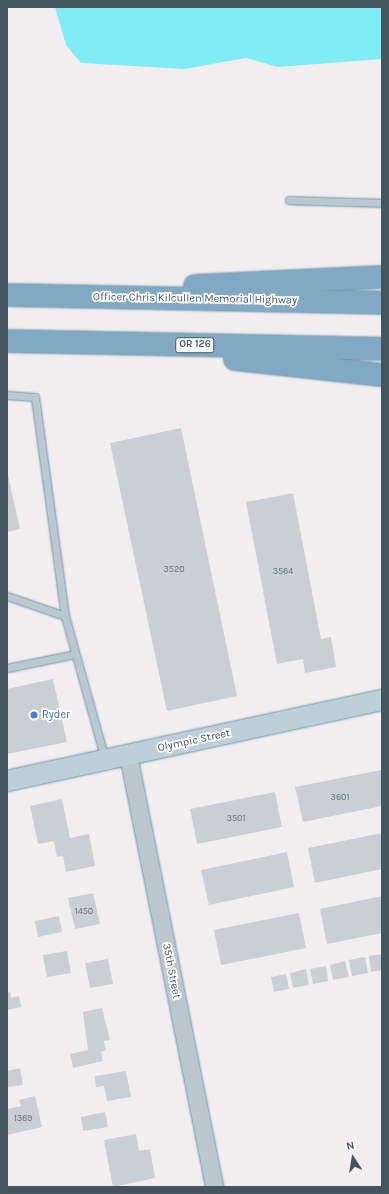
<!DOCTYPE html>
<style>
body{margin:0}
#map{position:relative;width:389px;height:1194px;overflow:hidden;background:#f2eeef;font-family:Karla,sans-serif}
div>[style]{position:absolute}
.water>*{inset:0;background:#80ecf6}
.building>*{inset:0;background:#cacfd4}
.roads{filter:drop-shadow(0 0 1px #6c94af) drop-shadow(0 0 1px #6c94af)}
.service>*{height:7px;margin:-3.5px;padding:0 3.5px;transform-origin:3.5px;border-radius:3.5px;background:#bbc9cf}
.tertiary>*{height:17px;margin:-8.5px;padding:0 8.5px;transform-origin:8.5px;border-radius:8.5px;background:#bbc9cf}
.secondary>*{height:20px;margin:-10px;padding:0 10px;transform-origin:10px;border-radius:10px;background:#bfcfda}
.motorway>*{height:22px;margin:-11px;padding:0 11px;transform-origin:11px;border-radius:11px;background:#81a9c3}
.dots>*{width:11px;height:11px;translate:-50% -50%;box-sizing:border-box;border:2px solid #fff;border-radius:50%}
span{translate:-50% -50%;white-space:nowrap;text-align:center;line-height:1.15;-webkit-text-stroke:3.5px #fff;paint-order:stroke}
.number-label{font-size:9px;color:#66747c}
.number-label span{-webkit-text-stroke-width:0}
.shield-label span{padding:1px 3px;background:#fff;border:1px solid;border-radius:3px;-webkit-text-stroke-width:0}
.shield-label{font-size:10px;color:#45555e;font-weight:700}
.street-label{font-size:11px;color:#45555e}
.shop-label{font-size:11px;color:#366cbe}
.left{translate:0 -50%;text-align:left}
.frame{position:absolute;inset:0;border:8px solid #45555e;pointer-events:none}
.north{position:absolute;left:333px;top:1138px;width:40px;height:40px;-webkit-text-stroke:3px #fff;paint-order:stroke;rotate:348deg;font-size:11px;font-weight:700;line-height:16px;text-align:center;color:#45555e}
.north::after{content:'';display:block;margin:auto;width:14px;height:18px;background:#45555e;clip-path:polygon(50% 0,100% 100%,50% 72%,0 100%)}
</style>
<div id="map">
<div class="water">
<div style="clip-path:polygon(55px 7px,382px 7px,382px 59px,278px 67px,246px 58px,184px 69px,81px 63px,66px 45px)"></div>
</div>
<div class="building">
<div style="clip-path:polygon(181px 428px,237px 696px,167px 711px,110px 443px)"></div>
<div style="clip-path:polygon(7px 471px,20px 529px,7px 532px)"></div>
<div style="clip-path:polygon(293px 493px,321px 639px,331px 637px,336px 667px,305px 673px,303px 659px,277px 664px,246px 502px)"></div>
<div style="clip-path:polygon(53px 679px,67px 742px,7px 754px,7px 689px)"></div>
<div style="clip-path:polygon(381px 770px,382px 806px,303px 822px,295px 787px)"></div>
<div style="clip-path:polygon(275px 792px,282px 827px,197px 844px,190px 809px)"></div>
<div style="clip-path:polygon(62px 799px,70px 838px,89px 834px,95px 866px,66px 872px,63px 856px,57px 857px,54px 841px,38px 844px,30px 806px)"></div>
<div style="clip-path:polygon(382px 833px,382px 869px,315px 883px,308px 848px)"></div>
<div style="clip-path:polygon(287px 852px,294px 887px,209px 905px,201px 870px)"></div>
<div style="clip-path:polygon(93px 893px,100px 924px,75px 929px,68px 898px)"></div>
<div style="clip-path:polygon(382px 896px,382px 933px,327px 944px,320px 909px)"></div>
<div style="clip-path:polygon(299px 913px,306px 948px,221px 965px,214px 930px)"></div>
<div style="clip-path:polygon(59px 916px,62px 932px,38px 937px,35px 921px)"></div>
<div style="clip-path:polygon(67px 951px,71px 973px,47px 977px,43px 955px)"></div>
<div style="clip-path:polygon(382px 954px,382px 970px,371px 972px,369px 956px)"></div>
<div style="clip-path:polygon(365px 957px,368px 973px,352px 976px,349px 960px)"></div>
<div style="clip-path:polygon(108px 959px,113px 984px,90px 988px,85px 963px)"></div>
<div style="clip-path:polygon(345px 961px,349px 977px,333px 980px,330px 965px)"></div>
<div style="clip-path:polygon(326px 966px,328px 981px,313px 984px,310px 969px)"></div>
<div style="clip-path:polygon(306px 969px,309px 985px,293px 988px,290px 973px)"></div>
<div style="clip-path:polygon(286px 974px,289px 989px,274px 992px,271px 977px)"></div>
<div style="clip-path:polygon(10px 992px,11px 998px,19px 996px,21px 1007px,7px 1010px,7px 993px)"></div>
<div style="clip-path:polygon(102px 1008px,110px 1040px,104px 1041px,106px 1050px,101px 1052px,103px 1061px,73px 1068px,70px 1054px,88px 1050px,83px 1012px)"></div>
<div style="clip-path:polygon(20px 1068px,23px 1085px,7px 1087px,7px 1071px)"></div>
<div style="clip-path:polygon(126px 1071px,131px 1097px,107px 1101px,104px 1086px,96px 1087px,95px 1076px)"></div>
<div style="clip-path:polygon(35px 1096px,42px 1127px,7px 1135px,7px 1109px,21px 1106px,19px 1100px)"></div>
<div style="clip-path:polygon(105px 1112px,108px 1127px,83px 1131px,81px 1117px)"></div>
<div style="clip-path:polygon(136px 1134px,139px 1151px,150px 1149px,155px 1178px,113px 1187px,104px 1140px)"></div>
</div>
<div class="roads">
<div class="service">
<div style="left:289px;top:200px;width:93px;rotate:1.8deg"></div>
<div style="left:7px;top:395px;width:28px;rotate:4deg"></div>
<div style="left:35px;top:397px;width:221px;rotate:82.2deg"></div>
<div style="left:7px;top:596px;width:61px;rotate:19deg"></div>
<div style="left:65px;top:616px;width:148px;rotate:74.4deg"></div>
<div style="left:7px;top:668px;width:69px;rotate:-11.6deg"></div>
</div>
<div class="tertiary">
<div style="left:128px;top:755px;width:440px;rotate:78.7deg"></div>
</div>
<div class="secondary">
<div style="left:7px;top:781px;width:384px;rotate:-12.2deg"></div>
</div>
<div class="motorway">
<div style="left:195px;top:286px;width:187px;rotate:-2.8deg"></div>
<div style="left:7px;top:295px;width:375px;rotate:1.2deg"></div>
<div style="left:7px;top:341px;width:375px;rotate:1.2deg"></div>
<div style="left:235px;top:359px;width:148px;rotate:6.2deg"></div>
</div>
</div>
<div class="dots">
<div style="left:34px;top:715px;background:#3f7fe0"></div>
</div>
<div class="number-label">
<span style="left:174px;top:569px">3520</span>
<span style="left:283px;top:571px">3564</span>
<span style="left:340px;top:797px">3601</span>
<span style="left:236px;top:818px">3501</span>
<span style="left:84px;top:911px">1450</span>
<span style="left:23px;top:1118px">1369</span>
</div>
<div class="shield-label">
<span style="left:195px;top:345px">OR 126</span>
</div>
<div class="street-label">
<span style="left:195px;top:299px;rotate:1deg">Officer Chris Kilcullen Memorial Highway</span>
<span style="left:194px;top:741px;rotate:-12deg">Olympic Street</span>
<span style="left:171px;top:971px;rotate:79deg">35th Street</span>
</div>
<div class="shop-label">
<span class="left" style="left:42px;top:715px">Ryder</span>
</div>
<div class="frame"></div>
<div class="north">N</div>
</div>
